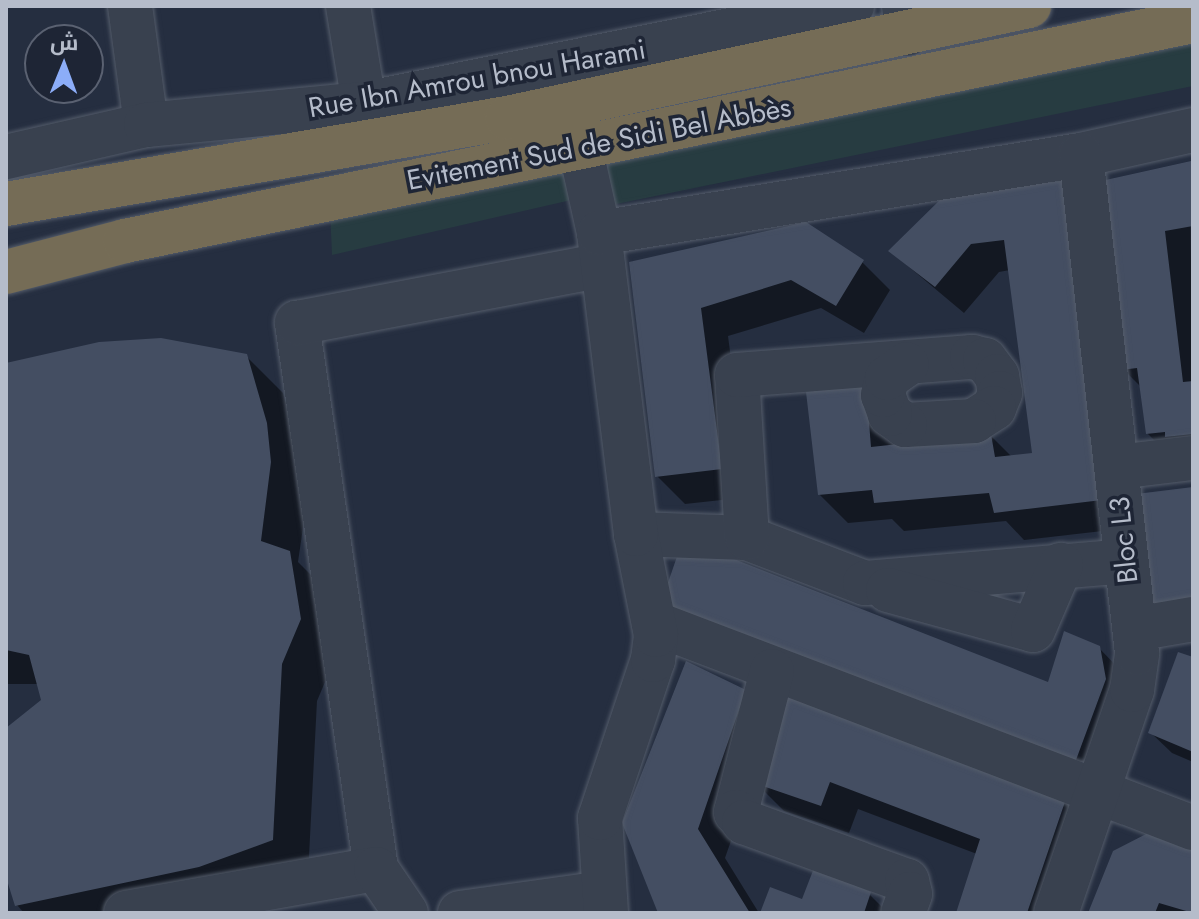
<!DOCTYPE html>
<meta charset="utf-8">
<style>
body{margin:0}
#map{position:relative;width:1199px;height:919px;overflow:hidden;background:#252e40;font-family:Jost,Cairo,sans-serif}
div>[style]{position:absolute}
.green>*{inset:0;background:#273c41}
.shadow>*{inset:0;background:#0007}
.building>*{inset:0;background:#444e62}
.roads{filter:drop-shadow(0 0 2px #545c6a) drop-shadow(0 0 2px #545c6a)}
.minor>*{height:44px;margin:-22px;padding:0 22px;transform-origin:22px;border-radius:22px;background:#39414f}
.highway>*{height:44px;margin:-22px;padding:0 22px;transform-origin:22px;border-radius:22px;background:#756c56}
span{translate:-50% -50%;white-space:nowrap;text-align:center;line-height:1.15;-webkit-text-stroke:7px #1e2535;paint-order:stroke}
.street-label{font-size:28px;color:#b5bcca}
.frame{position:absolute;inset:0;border:8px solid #b5bcca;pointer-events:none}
.north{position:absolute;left:24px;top:24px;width:80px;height:80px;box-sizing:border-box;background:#1e2535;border:2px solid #5a6171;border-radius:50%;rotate:1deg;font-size:22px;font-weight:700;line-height:32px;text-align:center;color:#b5bcca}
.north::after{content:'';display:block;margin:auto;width:28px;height:36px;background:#8cadf8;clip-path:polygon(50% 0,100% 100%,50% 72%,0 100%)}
</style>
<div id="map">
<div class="green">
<div style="clip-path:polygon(1193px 30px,1193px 86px,587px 210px,580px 198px,332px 255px,330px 210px)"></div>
</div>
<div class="shadow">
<div style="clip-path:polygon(1190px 163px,1193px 461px,1176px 462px,1148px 434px,1142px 388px,1123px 369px,1095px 184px)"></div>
<div style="clip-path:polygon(1061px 183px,1129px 528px,1024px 540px,1006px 521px,904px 531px,892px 519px,848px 523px,820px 495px,808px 394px,894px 416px,896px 446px,991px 436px,1012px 457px,1034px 455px,1010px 270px,999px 272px,964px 313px,890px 251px)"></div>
<div style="clip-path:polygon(862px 262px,890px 290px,864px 333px,821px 308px,728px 336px,749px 497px,685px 504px,657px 476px,631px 263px)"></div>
<div style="clip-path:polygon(246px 356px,283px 393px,303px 461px,307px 500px,298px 562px,325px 589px,336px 656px,317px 701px,308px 876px,186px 913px,24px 913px,17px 905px,6px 870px,6px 729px,43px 701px,39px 684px,6px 684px,6px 365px)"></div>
<div style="clip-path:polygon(690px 634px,1049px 684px,1099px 648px,1127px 677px,1104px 787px)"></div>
<div style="clip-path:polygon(1193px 659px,1193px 762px,1172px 753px,1150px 732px)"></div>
<div style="clip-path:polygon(688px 664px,773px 720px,725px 858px,759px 913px,660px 913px)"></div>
<div style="clip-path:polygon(791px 696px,1066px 798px,1094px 826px,1064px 913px,958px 913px,977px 854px,858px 809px,849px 833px,784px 811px,756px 783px)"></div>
<div style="clip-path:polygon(1193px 850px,1193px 913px,1090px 913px)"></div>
<div style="clip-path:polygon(869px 894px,888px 913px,762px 913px,803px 901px)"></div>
</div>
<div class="building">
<div style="clip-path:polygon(1191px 161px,1193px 226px,1165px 231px,1183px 382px,1193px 381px,1193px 434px,1165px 437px,1165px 432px,1146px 434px,1137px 368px,1121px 370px,1092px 183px)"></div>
<div style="clip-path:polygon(1062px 181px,1102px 500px,994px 513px,989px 493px,874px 503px,872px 490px,818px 495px,806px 392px,866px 385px,871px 447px,991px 434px,995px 457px,1032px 453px,1004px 240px,971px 244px,935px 287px,888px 251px,946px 194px)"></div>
<div style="clip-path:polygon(806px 222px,864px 260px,836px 306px,791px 280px,701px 308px,722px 469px,655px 477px,629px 262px)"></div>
<div style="clip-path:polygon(161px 338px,247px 354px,267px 423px,271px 462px,261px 541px,290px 551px,301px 619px,282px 664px,273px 840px,199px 867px,15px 906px,6px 877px,6px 728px,41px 700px,29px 655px,6px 650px,6px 363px,99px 342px)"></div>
<div style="clip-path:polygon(1193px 487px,1193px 599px,1142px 605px,1128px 495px)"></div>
<div style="clip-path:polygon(683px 539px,1048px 682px,1064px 631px,1100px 646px,1106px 679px,1076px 760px,660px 606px)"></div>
<div style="clip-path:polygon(1178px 652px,1193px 657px,1193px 752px,1148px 733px)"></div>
<div style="clip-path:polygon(686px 661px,746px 690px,698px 829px,750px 913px,658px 913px,622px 823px)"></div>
<div style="clip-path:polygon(790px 693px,1067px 796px,1027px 913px,956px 913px,980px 839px,830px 782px,821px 806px,754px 783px)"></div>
<div style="clip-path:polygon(1150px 832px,1193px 848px,1193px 913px,1159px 903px,1155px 913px,1088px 913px,1113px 851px)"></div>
<div style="clip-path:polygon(814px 868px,871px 892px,864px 913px,760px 913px,770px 887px,802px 899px)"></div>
</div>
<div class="roads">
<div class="minor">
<div style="left:130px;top:6px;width:120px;rotate:82.3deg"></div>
<div style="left:348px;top:6px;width:99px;rotate:80.7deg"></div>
<div style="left:904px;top:6px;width:28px;rotate:82deg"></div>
<div style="left:580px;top:147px;width:88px;rotate:77.5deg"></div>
<div style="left:6px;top:157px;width:144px;rotate:-12.9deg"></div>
<div style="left:146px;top:125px;width:219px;rotate:-5.5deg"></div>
<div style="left:364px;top:104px;width:498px;rotate:-11.4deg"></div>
<div style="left:1117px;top:467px;width:77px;rotate:-6.8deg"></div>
<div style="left:636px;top:534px;width:111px;rotate:2.1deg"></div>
<div style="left:747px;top:538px;width:126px;rotate:20.9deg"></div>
<div style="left:865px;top:583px;width:261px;rotate:-4.8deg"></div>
<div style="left:747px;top:538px;width:163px;rotate:-93.5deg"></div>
<div style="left:737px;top:375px;width:236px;rotate:-4.4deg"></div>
<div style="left:972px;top:357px;width:13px;rotate:13deg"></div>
<div style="left:985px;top:360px;width:20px;rotate:53deg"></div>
<div style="left:997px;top:376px;width:17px;rotate:80deg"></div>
<div style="left:1000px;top:393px;width:16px;rotate:112deg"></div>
<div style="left:994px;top:408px;width:24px;rotate:147deg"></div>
<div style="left:974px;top:421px;width:69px;rotate:176.7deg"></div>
<div style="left:905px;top:425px;width:19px;rotate:-144deg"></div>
<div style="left:890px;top:414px;width:20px;rotate:-110deg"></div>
<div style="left:883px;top:395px;width:17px;rotate:-77deg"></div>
<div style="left:887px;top:378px;width:24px;rotate:-35deg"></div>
<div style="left:888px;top:590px;width:150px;rotate:15.4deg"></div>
<div style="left:1033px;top:630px;width:71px;rotate:-66.7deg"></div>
<div style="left:654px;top:623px;width:577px;rotate:20.82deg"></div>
<div style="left:1135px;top:629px;width:59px;rotate:-9.8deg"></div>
<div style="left:772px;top:671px;width:146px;rotate:104.3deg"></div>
<div style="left:736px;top:812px;width:13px;rotate:51deg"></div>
<div style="left:744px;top:822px;width:173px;rotate:19.9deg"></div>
<div style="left:907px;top:881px;width:13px;rotate:77deg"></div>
<div style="left:910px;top:894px;width:20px;rotate:110deg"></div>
<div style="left:376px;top:869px;width:552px;rotate:-98.23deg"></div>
<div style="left:297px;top:323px;width:311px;rotate:-10.7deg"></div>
<div style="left:126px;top:913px;width:254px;rotate:-10deg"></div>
<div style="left:376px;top:869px;width:53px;rotate:55.7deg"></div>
<div style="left:460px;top:913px;width:145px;rotate:-7.9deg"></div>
<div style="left:606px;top:913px;width:95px;rotate:-93.6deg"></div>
<div style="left:600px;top:818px;width:167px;rotate:-71.5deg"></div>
<div style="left:653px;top:660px;width:25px;rotate:-83deg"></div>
<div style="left:656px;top:635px;width:103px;rotate:-101.2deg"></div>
<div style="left:636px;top:534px;width:303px;rotate:-97deg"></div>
<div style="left:599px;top:233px;width:488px;rotate:-9.2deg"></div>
<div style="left:1081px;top:155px;width:115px;rotate:-12.6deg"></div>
<div style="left:1056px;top:913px;width:236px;rotate:-71.2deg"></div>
<div style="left:1132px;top:690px;width:37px;rotate:-82deg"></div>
<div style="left:1137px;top:653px;width:501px;rotate:-96.42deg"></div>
</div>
<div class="highway">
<div style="left:6px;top:204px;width:508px;rotate:-9.74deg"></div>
<div style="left:507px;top:118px;width:534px;rotate:-12.11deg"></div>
<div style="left:6px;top:272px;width:123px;rotate:-14.6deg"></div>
<div style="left:125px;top:241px;width:1090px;rotate:-11.64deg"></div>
</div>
</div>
<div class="street-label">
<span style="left:477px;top:79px;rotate:-10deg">Rue Ibn Amrou bnou Harami</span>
<span style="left:599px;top:144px;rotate:-11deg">Evitement Sud de Sidi Bel Abbès</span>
<span style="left:1124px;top:540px;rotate:-96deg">Bloc L3</span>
</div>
<div class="frame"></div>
<div class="north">ش</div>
</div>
